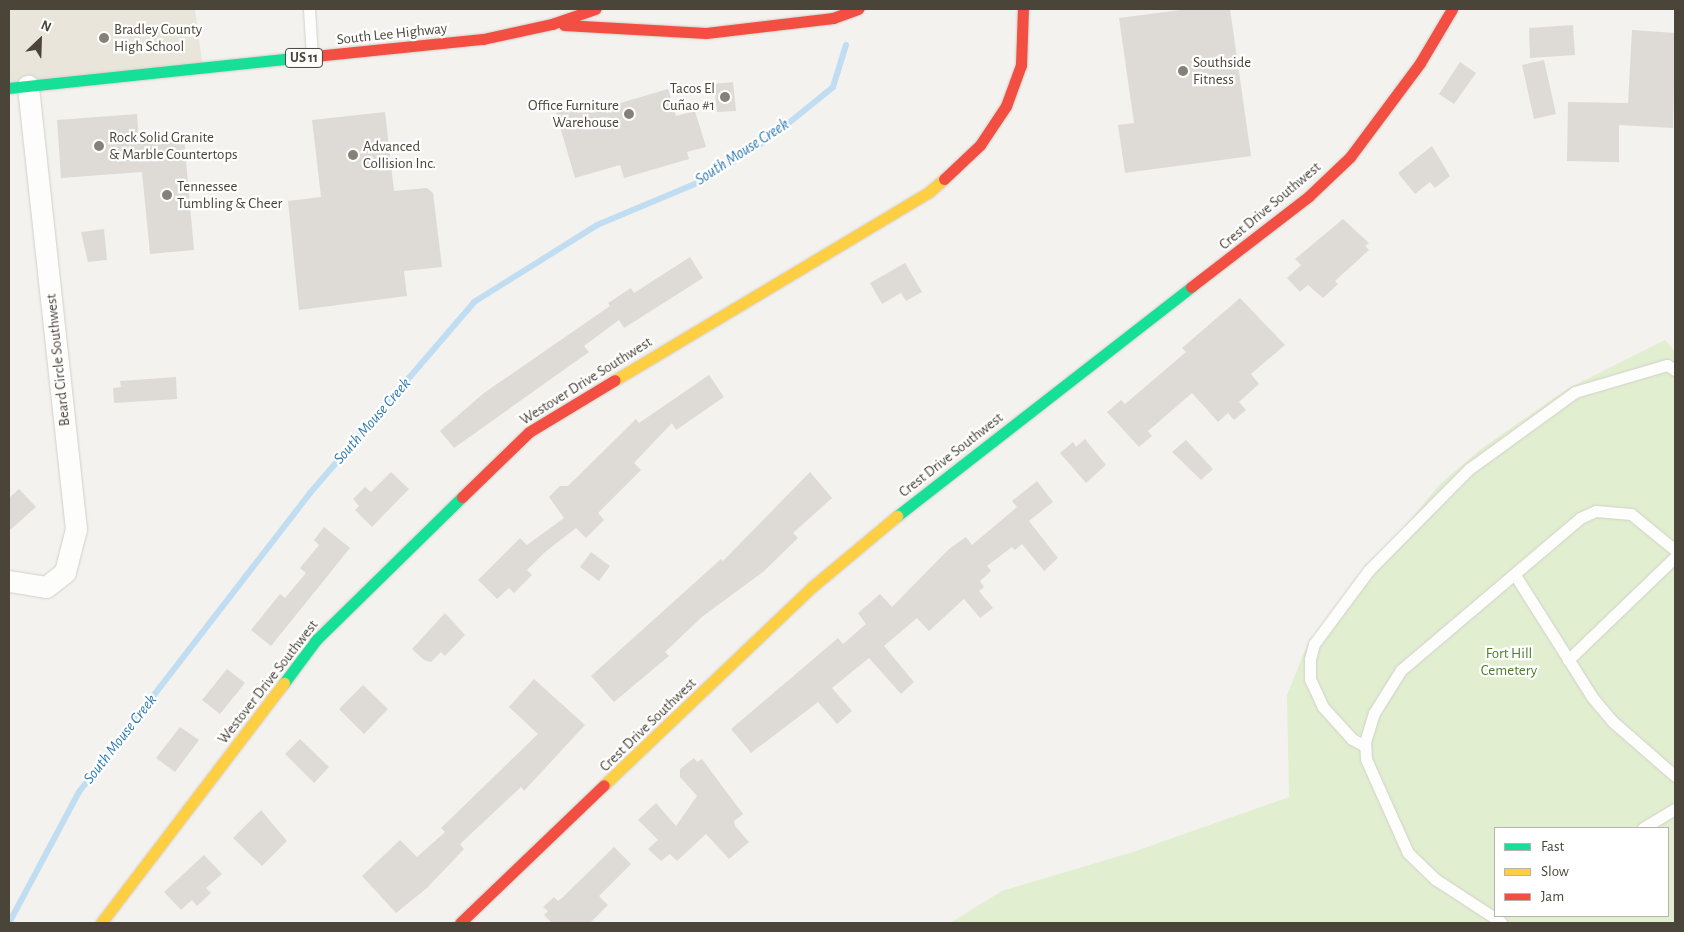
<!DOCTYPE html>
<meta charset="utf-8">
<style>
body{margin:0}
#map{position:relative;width:1684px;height:932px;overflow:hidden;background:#f4f2ee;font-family:"Alegreya Sans",sans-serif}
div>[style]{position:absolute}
.education>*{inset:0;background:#eae5da}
.green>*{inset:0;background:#e1eecf}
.stream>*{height:6px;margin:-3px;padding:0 3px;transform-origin:3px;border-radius:3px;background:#c0ddf1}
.building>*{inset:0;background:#dedbd6}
.roads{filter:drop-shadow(0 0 1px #d2d0cb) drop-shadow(0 0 1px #d2d0cb)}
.lane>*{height:11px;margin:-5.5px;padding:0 5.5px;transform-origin:5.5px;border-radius:5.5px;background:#fdfdfc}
.street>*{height:21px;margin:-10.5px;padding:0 10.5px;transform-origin:10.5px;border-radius:10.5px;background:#fdfdfc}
.fast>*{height:11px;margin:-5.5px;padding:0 5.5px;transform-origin:5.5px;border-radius:5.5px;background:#16e098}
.slow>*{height:11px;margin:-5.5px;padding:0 5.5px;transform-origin:5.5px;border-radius:5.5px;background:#ffcf43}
.jam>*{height:11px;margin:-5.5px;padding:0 5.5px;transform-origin:5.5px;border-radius:5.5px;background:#f24e42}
.dots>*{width:14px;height:14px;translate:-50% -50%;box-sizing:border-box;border:2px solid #fff;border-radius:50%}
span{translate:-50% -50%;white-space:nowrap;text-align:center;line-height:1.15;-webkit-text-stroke:4.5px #fff;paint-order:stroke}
.shield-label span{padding:1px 4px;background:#fff;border:1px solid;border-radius:4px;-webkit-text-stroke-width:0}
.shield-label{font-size:14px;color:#4b4439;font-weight:700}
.poi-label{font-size:15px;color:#4b4439}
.left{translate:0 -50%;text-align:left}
.right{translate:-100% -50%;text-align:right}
.street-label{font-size:15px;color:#4b4439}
.park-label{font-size:15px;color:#4a7f2a}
.water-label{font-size:16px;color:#2e7ab2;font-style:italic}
.frame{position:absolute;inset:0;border:10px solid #4b4439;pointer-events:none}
.legend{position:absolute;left:1494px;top:827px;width:175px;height:90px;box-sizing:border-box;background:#fff;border:1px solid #b7b4b0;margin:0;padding:6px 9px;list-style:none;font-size:15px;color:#4b4439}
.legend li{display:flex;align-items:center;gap:10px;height:25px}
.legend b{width:25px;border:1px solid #b7b4b0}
.north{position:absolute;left:15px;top:15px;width:50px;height:50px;-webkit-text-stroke:4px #fff;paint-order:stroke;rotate:24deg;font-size:14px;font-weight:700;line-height:20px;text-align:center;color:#4b4439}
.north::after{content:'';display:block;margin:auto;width:18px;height:22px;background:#4b4439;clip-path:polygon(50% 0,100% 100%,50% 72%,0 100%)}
</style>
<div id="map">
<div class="education">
<div style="clip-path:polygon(9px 9px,195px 9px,203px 68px,9px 87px)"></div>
</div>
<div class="green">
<div style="clip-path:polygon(evenodd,1665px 340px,1675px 352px,1675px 923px,950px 923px,1002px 891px,1133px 852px,1289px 797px,1287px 695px,1308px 643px,1440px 484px,1481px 449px,1567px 389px,1665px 340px,1495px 828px,1668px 828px,1668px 916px,1495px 916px,1495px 828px)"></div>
</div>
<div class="stream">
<div style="left:9px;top:923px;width:149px;rotate:-61.9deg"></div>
<div style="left:79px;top:792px;width:378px;rotate:-52.3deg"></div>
<div style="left:310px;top:493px;width:252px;rotate:-49.3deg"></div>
<div style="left:474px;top:302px;width:145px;rotate:-32deg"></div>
<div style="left:597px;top:225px;width:119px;rotate:-22.7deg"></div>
<div style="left:707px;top:179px;width:80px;rotate:-33.3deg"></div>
<div style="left:774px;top:135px;width:76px;rotate:-39.1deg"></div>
<div style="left:833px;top:87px;width:44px;rotate:-72.8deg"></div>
</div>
<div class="building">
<div style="clip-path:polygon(1188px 9px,1230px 9px,1251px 156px,1125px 173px,1118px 125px,1134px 123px,1119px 18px)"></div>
<div style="clip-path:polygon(1573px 25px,1575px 55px,1530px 58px,1529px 28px)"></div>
<div style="clip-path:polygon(1632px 30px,1675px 33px,1673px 128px,1619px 125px,1619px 162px,1567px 161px,1568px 102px,1628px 103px)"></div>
<div style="clip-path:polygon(1544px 60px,1556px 114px,1534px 119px,1522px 65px)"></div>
<div style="clip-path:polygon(1460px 62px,1476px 73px,1454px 104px,1439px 94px)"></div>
<div style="clip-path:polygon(733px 82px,736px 111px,717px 112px,714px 84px)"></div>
<div style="clip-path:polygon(668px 89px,676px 116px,695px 111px,706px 147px,687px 152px,689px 159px,624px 178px,620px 165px,575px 178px,556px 113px,594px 102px,597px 110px)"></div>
<div style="clip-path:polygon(385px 112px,394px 191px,427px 188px,433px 193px,442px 267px,404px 271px,407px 296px,299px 310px,288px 201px,321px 197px,312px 120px)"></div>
<div style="clip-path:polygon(137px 114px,139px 141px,184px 137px,194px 250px,150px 254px,142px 172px,61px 178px,57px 120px)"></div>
<div style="clip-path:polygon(1432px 146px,1450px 176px,1435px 188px,1430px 182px,1415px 194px,1398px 173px)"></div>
<div style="clip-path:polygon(1343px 219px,1369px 243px,1365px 246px,1369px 250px,1335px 281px,1338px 284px,1323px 298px,1308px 285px,1300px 292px,1287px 278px,1301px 265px,1295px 259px)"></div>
<div style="clip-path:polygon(104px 229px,107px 260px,88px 262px,81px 232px)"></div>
<div style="clip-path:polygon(690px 257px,703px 278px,624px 328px,619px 320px,584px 346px,589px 352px,454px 448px,440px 431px,484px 393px,610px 306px,608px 303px,631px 288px,634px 293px)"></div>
<div style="clip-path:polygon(905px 263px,922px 292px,906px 301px,901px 293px,882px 304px,870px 283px)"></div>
<div style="clip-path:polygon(1240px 298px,1285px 345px,1251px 374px,1259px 384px,1239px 402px,1246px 410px,1234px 420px,1228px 413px,1218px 422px,1192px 393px,1148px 431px,1152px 436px,1139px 447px,1107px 412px,1121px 400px,1125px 404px,1186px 352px,1182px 348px)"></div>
<div style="clip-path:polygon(709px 375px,724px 397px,676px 430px,672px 423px,634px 463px,641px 470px,598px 513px,604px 520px,586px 538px,576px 528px,545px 552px,527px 570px,532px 575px,514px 593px,509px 588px,497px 599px,478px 580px,520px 538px,527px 545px,564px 518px,549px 497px,560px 486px,568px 486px,636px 419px,639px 423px)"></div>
<div style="clip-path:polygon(176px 377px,177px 399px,114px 403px,113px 388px,121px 387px,120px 381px)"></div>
<div style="clip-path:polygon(1085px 439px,1106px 465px,1086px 483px,1060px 453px,1073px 442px,1076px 447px)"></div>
<div style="clip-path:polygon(1186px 440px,1213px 469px,1201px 480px,1172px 452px)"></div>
<div style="clip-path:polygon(391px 472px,409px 489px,372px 527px,355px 510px,359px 506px,353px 499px,365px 487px,371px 492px)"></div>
<div style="clip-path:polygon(810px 472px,832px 498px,793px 533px,798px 538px,763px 572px,703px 616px,665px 652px,669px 656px,614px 702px,591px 676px,721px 559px,723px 561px)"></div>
<div style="clip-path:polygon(1037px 481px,1053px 502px,1029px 521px,1058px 558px,1044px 571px,1022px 544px,1015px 550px,1012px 547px,987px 566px,991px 571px,980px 581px,984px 587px,979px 591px,993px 608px,980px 618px,964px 599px,929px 631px,917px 618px,884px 646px,914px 682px,901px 694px,869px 658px,832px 688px,852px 711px,837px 724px,818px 702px,751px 753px,731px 729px,838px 638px,843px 644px,866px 624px,858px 613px,880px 594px,892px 607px,949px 549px,966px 537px,972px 545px,1017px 507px,1012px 501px)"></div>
<div style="clip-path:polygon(19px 489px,36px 507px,9px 531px,9px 498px)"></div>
<div style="clip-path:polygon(324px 527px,350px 548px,271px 646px,251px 630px,280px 594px,285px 598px,306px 573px,300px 568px,319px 545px,314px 540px)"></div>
<div style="clip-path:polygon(591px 552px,610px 566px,599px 581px,580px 567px)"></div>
<div style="clip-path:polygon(445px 613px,465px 635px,445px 656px,441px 652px,431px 662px,424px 660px,412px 649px)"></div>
<div style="clip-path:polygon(227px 669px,245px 683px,220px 714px,202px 700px)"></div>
<div style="clip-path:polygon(534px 679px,585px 725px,524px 791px,521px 787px,460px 844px,464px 849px,427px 888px,396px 913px,362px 876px,400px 840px,417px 857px,445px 832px,441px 828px,538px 734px,509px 707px)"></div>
<div style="clip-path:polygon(363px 685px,388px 709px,364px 734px,339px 709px)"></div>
<div style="clip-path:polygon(180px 727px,199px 740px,175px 772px,156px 758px)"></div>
<div style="clip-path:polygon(300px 739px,329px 767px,314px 783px,285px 754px)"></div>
<div style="clip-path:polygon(694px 758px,697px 762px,702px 759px,743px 814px,734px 821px,735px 826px,749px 842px,729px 859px,706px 834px,677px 861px,670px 854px,661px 861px,648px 849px,658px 840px,638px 820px,656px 803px,676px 826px,697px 796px,680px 777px,680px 769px)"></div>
<div style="clip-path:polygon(261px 810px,287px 841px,262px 866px,233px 838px)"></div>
<div style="clip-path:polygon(614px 847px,631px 864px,599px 896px,608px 905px,590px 923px,552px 923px,544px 915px,548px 911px,543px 907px,554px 897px,558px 901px,563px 897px)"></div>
<div style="clip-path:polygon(204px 855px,222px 874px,206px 888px,211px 893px,197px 906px,192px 900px,181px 910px,164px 892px)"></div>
</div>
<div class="roads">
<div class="lane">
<div style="left:309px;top:9px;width:48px;rotate:86.4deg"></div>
<div style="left:1515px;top:575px;width:144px;rotate:57.7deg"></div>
<div style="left:1592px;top:697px;width:31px;rotate:50deg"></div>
<div style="left:1612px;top:721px;width:84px;rotate:41.1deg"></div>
<div style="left:1568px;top:660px;width:149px;rotate:-43.9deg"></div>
<div style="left:1365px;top:746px;width:15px;rotate:-152deg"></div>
<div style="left:1352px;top:739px;width:43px;rotate:-132.2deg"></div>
<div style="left:1323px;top:707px;width:31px;rotate:-115deg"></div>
<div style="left:1310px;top:679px;width:20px;rotate:-90deg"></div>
<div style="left:1310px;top:659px;width:16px;rotate:-75deg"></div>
<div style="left:1314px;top:644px;width:92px;rotate:-53.4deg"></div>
<div style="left:1369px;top:570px;width:142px;rotate:-45.3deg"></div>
<div style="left:1469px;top:469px;width:131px;rotate:-36deg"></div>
<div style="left:1575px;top:392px;width:96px;rotate:-16.4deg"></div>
<div style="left:1667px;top:365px;width:9px;rotate:32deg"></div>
<div style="left:1643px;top:828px;width:37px;rotate:-31deg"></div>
<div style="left:1501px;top:922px;width:79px;rotate:-146.9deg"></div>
<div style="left:1435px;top:879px;width:37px;rotate:-136deg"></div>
<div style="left:1408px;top:853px;width:103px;rotate:-114.1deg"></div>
<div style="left:1366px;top:759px;width:17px;rotate:-93deg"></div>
<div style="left:1365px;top:742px;width:30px;rotate:-73deg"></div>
<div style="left:1374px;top:713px;width:51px;rotate:-57.9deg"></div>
<div style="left:1401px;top:670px;width:235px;rotate:-40.3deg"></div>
<div style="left:1580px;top:518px;width:17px;rotate:-24deg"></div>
<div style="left:1596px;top:511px;width:35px;rotate:5deg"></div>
<div style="left:1631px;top:514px;width:57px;rotate:39.3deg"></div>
</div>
<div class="street">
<div style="left:9px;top:581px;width:37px;rotate:9deg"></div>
<div style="left:46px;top:587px;width:24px;rotate:-38deg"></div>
<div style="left:65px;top:572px;width:44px;rotate:-75.7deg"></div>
<div style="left:76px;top:529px;width:446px;rotate:-96.2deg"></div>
</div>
<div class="fast">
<div style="left:9px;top:88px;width:288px;rotate:-6deg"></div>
<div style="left:897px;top:516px;width:373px;rotate:-37.9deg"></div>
<div style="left:284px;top:683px;width:54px;rotate:-53.3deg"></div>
<div style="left:316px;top:640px;width:204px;rotate:-44.4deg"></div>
</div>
<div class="slow">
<div style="left:615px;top:380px;width:366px;rotate:-30.9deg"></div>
<div style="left:929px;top:192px;width:20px;rotate:-41deg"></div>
<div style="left:604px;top:785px;width:287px;rotate:-43.6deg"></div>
<div style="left:812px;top:587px;width:111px;rotate:-39.9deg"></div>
<div style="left:101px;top:923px;width:302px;rotate:-52.7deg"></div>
</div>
<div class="jam">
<div style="left:564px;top:25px;width:142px;rotate:3.2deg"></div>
<div style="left:706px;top:33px;width:128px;rotate:-6.7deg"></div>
<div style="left:833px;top:18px;width:27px;rotate:-20deg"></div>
<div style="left:295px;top:58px;width:189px;rotate:-5.8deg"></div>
<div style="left:483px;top:39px;width:71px;rotate:-12.3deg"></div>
<div style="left:552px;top:24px;width:46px;rotate:-19.2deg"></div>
<div style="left:944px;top:179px;width:50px;rotate:-43.4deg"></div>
<div style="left:980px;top:145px;width:47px;rotate:-56.3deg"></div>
<div style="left:1006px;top:106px;width:44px;rotate:-69.9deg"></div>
<div style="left:1021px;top:65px;width:56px;rotate:-88deg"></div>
<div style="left:1191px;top:287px;width:149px;rotate:-37.6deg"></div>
<div style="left:1309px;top:196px;width:57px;rotate:-43.6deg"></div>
<div style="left:1350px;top:157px;width:117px;rotate:-53.3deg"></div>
<div style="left:1420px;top:63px;width:63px;rotate:-59.3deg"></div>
<div style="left:462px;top:497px;width:93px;rotate:-44.1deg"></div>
<div style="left:529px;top:432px;width:100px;rotate:-31.2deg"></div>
<div style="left:460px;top:923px;width:199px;rotate:-43.8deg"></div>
</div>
</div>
<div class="dots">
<div style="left:104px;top:38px;background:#868178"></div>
<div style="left:1183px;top:71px;background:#868178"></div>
<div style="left:725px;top:97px;background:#868178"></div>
<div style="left:629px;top:114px;background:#868178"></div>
<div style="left:99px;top:146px;background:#868178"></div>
<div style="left:353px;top:155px;background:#868178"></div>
<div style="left:167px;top:195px;background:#868178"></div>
</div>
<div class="shield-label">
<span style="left:304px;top:58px">US 11</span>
</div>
<div class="poi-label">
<span class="left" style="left:114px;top:38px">Bradley County<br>High School</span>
<span class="left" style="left:1193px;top:71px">Southside<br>Fitness</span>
<span class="right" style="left:715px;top:97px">Tacos El<br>Cuñao #1</span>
<span class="right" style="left:619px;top:114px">Office Furniture<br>Warehouse</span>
<span class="left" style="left:109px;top:146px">Rock Solid Granite<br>&amp; Marble Countertops</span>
<span class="left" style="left:363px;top:155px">Advanced<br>Collision Inc.</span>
<span class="left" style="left:177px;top:195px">Tennessee<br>Tumbling &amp; Cheer</span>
</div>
<div class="street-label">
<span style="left:392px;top:34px;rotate:-6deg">South Lee Highway</span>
<span style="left:1270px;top:206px;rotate:-40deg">Crest Drive Southwest</span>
<span style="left:58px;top:360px;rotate:-96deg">Beard Circle Southwest</span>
<span style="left:586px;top:381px;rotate:-32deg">Westover Drive Southwest</span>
<span style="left:951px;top:455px;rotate:-38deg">Crest Drive Southwest</span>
<span style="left:268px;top:682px;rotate:-52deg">Westover Drive Southwest</span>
<span style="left:648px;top:725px;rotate:-44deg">Crest Drive Southwest</span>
</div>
<div class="park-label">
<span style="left:1509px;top:662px">Fort Hill<br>Cemetery</span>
</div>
<div class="water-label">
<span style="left:742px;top:152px;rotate:-33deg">South Mouse Creek</span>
<span style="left:372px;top:421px;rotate:-49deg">South Mouse Creek</span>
<span style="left:120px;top:739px;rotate:-52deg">South Mouse Creek</span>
</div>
<div class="frame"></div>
<ul class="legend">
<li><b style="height:6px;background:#16e098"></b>Fast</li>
<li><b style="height:6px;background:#ffcf43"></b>Slow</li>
<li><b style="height:6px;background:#f24e42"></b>Jam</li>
</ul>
<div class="north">N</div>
</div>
